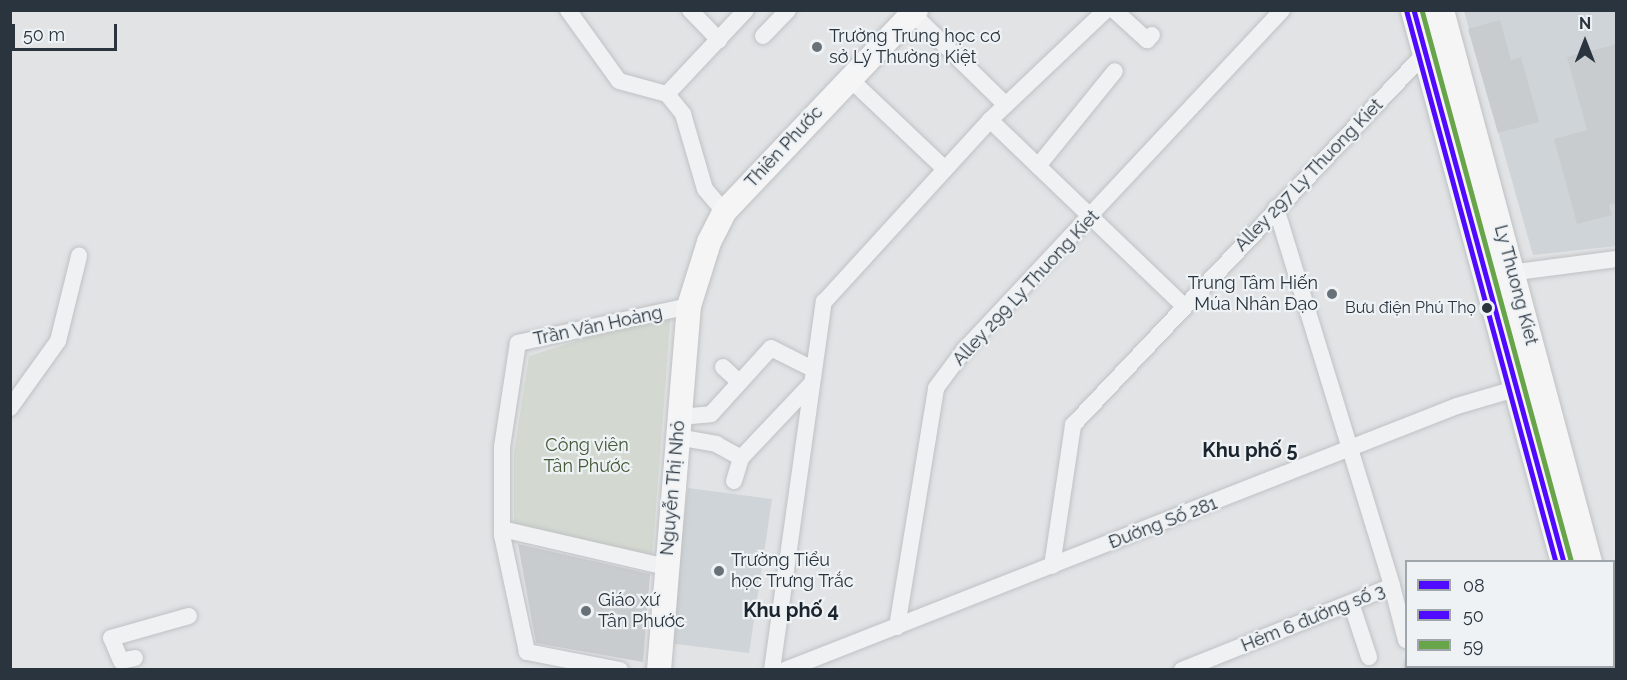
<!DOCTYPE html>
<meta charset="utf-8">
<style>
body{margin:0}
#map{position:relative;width:1627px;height:680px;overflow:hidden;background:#e1e3e5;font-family:Raleway,sans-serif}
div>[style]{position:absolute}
.built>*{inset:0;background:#cfd4d8}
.green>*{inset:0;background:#d3d9d1}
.building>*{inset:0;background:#c9ccce}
.roads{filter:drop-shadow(0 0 2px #bfc1c3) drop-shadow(0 0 2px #bfc1c3)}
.street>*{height:16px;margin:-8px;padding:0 8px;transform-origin:8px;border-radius:8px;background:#f0f1f2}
.secondary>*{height:24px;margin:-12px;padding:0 12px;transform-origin:12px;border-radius:12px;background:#f5f5f6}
.primary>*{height:27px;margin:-13.5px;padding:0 13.5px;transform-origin:13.5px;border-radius:13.5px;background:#f5f5f6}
.bus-1>*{height:4.5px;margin:-2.25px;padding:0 2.25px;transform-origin:2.25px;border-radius:2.25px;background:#4f0aff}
.bus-2>*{height:4.5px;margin:-2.25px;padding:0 2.25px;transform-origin:2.25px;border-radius:2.25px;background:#4f0aff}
.bus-3>*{height:4.5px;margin:-2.25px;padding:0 2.25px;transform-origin:2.25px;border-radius:2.25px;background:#67a44a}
.dots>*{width:16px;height:16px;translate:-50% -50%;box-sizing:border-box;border:3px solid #eef2f5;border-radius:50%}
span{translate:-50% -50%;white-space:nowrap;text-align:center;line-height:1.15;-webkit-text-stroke:4.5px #eef2f5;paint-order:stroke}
.bus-label{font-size:16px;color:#29343e}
.right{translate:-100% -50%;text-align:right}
.poi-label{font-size:18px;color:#29343e}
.left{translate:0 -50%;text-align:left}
.street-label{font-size:18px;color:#29343e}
.park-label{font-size:18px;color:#445937}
.neighbourhood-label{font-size:20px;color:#1b252e;font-weight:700}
.frame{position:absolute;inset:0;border:12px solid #29343e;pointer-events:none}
.legend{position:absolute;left:1405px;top:560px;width:210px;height:108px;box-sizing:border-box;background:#eef2f5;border:2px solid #9fa6ac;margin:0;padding:8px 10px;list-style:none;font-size:18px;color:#29343e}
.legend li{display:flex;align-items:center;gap:12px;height:30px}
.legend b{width:30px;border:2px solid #9fa6ac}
.north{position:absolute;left:1555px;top:12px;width:60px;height:60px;-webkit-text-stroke:4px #eef2f5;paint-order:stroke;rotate:0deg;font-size:16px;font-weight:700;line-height:24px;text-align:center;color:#29343e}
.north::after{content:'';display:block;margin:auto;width:21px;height:27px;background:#29343e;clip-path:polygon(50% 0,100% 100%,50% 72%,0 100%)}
.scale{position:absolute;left:12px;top:24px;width:105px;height:27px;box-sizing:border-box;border:3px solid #29343e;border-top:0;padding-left:8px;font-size:18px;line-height:21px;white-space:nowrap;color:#29343e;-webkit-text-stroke:4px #eef2f5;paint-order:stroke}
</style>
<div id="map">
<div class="built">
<div style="clip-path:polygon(1464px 11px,1616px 11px,1616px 246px,1533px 255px)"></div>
<div style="clip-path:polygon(688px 488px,772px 499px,749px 653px,668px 643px)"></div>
</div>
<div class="green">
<div style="clip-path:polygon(671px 311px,652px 559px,514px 525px,514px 452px,529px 356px)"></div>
</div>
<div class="building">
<div style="clip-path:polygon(1500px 20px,1511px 60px,1521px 57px,1539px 122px,1498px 133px,1468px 29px)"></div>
<div style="clip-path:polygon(1617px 44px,1617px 203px,1609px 205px,1612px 215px,1577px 224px,1554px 139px,1587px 130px,1567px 57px)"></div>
<div style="clip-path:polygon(518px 544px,650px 574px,643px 662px,536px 643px)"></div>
</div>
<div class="roads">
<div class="street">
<div style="left:568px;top:10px;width:87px;rotate:54.3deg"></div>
<div style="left:619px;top:81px;width:50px;rotate:15.2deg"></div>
<div style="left:667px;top:94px;width:26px;rotate:51deg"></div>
<div style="left:683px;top:114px;width:78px;rotate:73.7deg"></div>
<div style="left:705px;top:189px;width:30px;rotate:50deg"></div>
<div style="left:690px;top:10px;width:42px;rotate:46deg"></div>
<div style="left:1114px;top:10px;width:45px;rotate:42.3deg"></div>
<div style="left:1147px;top:40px;width:7px;rotate:-45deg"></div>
<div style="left:913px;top:14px;width:129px;rotate:44.4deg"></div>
<div style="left:763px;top:36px;width:36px;rotate:-46deg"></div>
<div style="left:849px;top:78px;width:131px;rotate:43.5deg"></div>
<div style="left:667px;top:94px;width:115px;rotate:-46.8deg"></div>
<div style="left:990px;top:120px;width:269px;rotate:43.8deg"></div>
<div style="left:1038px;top:166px;width:122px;rotate:-51deg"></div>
<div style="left:1276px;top:208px;width:395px;rotate:72.9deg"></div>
<div style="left:1502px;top:274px;width:115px;rotate:-7.5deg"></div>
<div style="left:723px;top:367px;width:22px;rotate:43deg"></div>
<div style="left:10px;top:408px;width:82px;rotate:-54.4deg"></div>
<div style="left:58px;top:341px;width:88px;rotate:-76.1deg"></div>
<div style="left:679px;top:417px;width:32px;rotate:-5deg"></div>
<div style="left:711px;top:414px;width:89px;rotate:-47.7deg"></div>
<div style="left:771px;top:348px;width:47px;rotate:26.6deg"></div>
<div style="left:677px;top:437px;width:40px;rotate:10deg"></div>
<div style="left:716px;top:444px;width:29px;rotate:29deg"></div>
<div style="left:734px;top:481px;width:24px;rotate:-73deg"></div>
<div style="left:741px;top:458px;width:103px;rotate:-46.6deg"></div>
<div style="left:502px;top:529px;width:168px;rotate:13deg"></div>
<div style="left:1052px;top:566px;width:143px;rotate:-81.5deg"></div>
<div style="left:1073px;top:425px;width:519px;rotate:-46.56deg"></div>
<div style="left:1351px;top:603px;width:57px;rotate:71.6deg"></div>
<div style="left:897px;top:627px;width:242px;rotate:-80.7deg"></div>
<div style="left:936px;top:388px;width:49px;rotate:-53.4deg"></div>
<div style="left:965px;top:349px;width:464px;rotate:-46.9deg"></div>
<div style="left:135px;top:658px;width:14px;rotate:168deg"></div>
<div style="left:121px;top:661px;width:25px;rotate:-113deg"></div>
<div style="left:111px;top:638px;width:81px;rotate:-15.8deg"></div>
<div style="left:1414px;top:666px;width:4px;rotate:90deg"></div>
<div style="left:620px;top:670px;width:95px;rotate:-169deg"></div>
<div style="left:527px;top:652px;width:120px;rotate:-102.1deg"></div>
<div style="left:502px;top:535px;width:88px;rotate:-90deg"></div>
<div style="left:502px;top:447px;width:105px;rotate:-81.3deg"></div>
<div style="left:518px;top:343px;width:175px;rotate:-12.2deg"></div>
<div style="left:772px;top:670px;width:372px;rotate:-82deg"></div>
<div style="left:824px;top:302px;width:246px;rotate:-47.6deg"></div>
<div style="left:990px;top:120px;width:160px;rotate:-43.5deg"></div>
<div style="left:785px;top:670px;width:722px;rotate:-21.45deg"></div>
<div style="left:1457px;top:406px;width:71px;rotate:-16.4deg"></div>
<div style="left:1182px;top:670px;width:226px;rotate:-21.8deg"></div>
<div style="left:1392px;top:586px;width:56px;rotate:75.5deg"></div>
<div style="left:1547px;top:670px;width:10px;rotate:-24deg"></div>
</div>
<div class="secondary">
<div style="left:659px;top:670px;width:365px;rotate:-85.3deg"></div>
<div style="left:689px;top:306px;width:67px;rotate:-72.6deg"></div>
<div style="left:709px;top:242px;width:34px;rotate:-63deg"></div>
<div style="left:724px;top:212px;width:279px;rotate:-46.5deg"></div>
</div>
<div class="primary">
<div style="left:1414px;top:10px;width:572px;rotate:74.8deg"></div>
<div style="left:1440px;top:10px;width:571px;rotate:74.99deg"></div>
<div style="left:1614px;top:649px;width:10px;rotate:79deg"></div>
<div style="left:1595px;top:666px;width:4px;rotate:76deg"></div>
</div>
</div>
<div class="bus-1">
<div style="left:1414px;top:10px;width:572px;rotate:74.8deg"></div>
</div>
<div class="bus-2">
<div style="left:1407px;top:12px;width:570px;rotate:74.84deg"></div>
</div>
<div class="bus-3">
<div style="left:1422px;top:10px;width:570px;rotate:74.84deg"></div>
</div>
<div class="dots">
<div style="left:817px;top:47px;background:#697178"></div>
<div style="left:1332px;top:294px;background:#697178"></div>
<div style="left:1487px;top:308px;background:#29343e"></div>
<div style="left:719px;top:571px;background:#697178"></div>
<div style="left:586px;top:611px;background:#697178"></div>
</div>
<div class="bus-label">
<span class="right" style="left:1476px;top:308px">Bưu điện Phú Thọ</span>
</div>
<div class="poi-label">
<span class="left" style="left:829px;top:47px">Trường Trung học cơ<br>sở Lý Thường Kiệt</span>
<span class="right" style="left:1318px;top:294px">Trung Tâm Hiến<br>Múa Nhân Đạo</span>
<span class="left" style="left:731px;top:571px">Trường Tiểu<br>học Trưng Trắc</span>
<span class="left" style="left:598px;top:611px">Giáo xứ<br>Tân Phước</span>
</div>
<div class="street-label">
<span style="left:784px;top:147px;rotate:-47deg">Thiên Phước</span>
<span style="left:1309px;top:175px;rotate:-46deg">Alley 297 Ly Thuong Kiet</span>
<span style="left:1516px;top:285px;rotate:75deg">Ly Thuong Kiet</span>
<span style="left:1026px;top:288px;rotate:-47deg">Alley 299 Ly Thuong Kiet</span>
<span style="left:598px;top:326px;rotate:-12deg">Trần Văn Hoàng</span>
<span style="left:673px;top:488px;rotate:-85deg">Nguyễn Thị Nhỏ</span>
<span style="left:1163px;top:523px;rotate:-21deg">Đường Số 281</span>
<span style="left:1313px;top:618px;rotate:-22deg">Hẻm 6 đường số 3</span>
</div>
<div class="park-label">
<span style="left:587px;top:456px">Công viên<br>Tân Phước</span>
</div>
<div class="neighbourhood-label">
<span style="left:1250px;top:450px">Khu phố 5</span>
<span style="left:791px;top:610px">Khu phố 4</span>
</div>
<div class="frame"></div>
<ul class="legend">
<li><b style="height:8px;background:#4f0aff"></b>08</li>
<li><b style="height:8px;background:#4f0aff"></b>50</li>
<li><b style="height:8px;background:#67a44a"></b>59</li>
</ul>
<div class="north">N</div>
<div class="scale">50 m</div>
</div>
